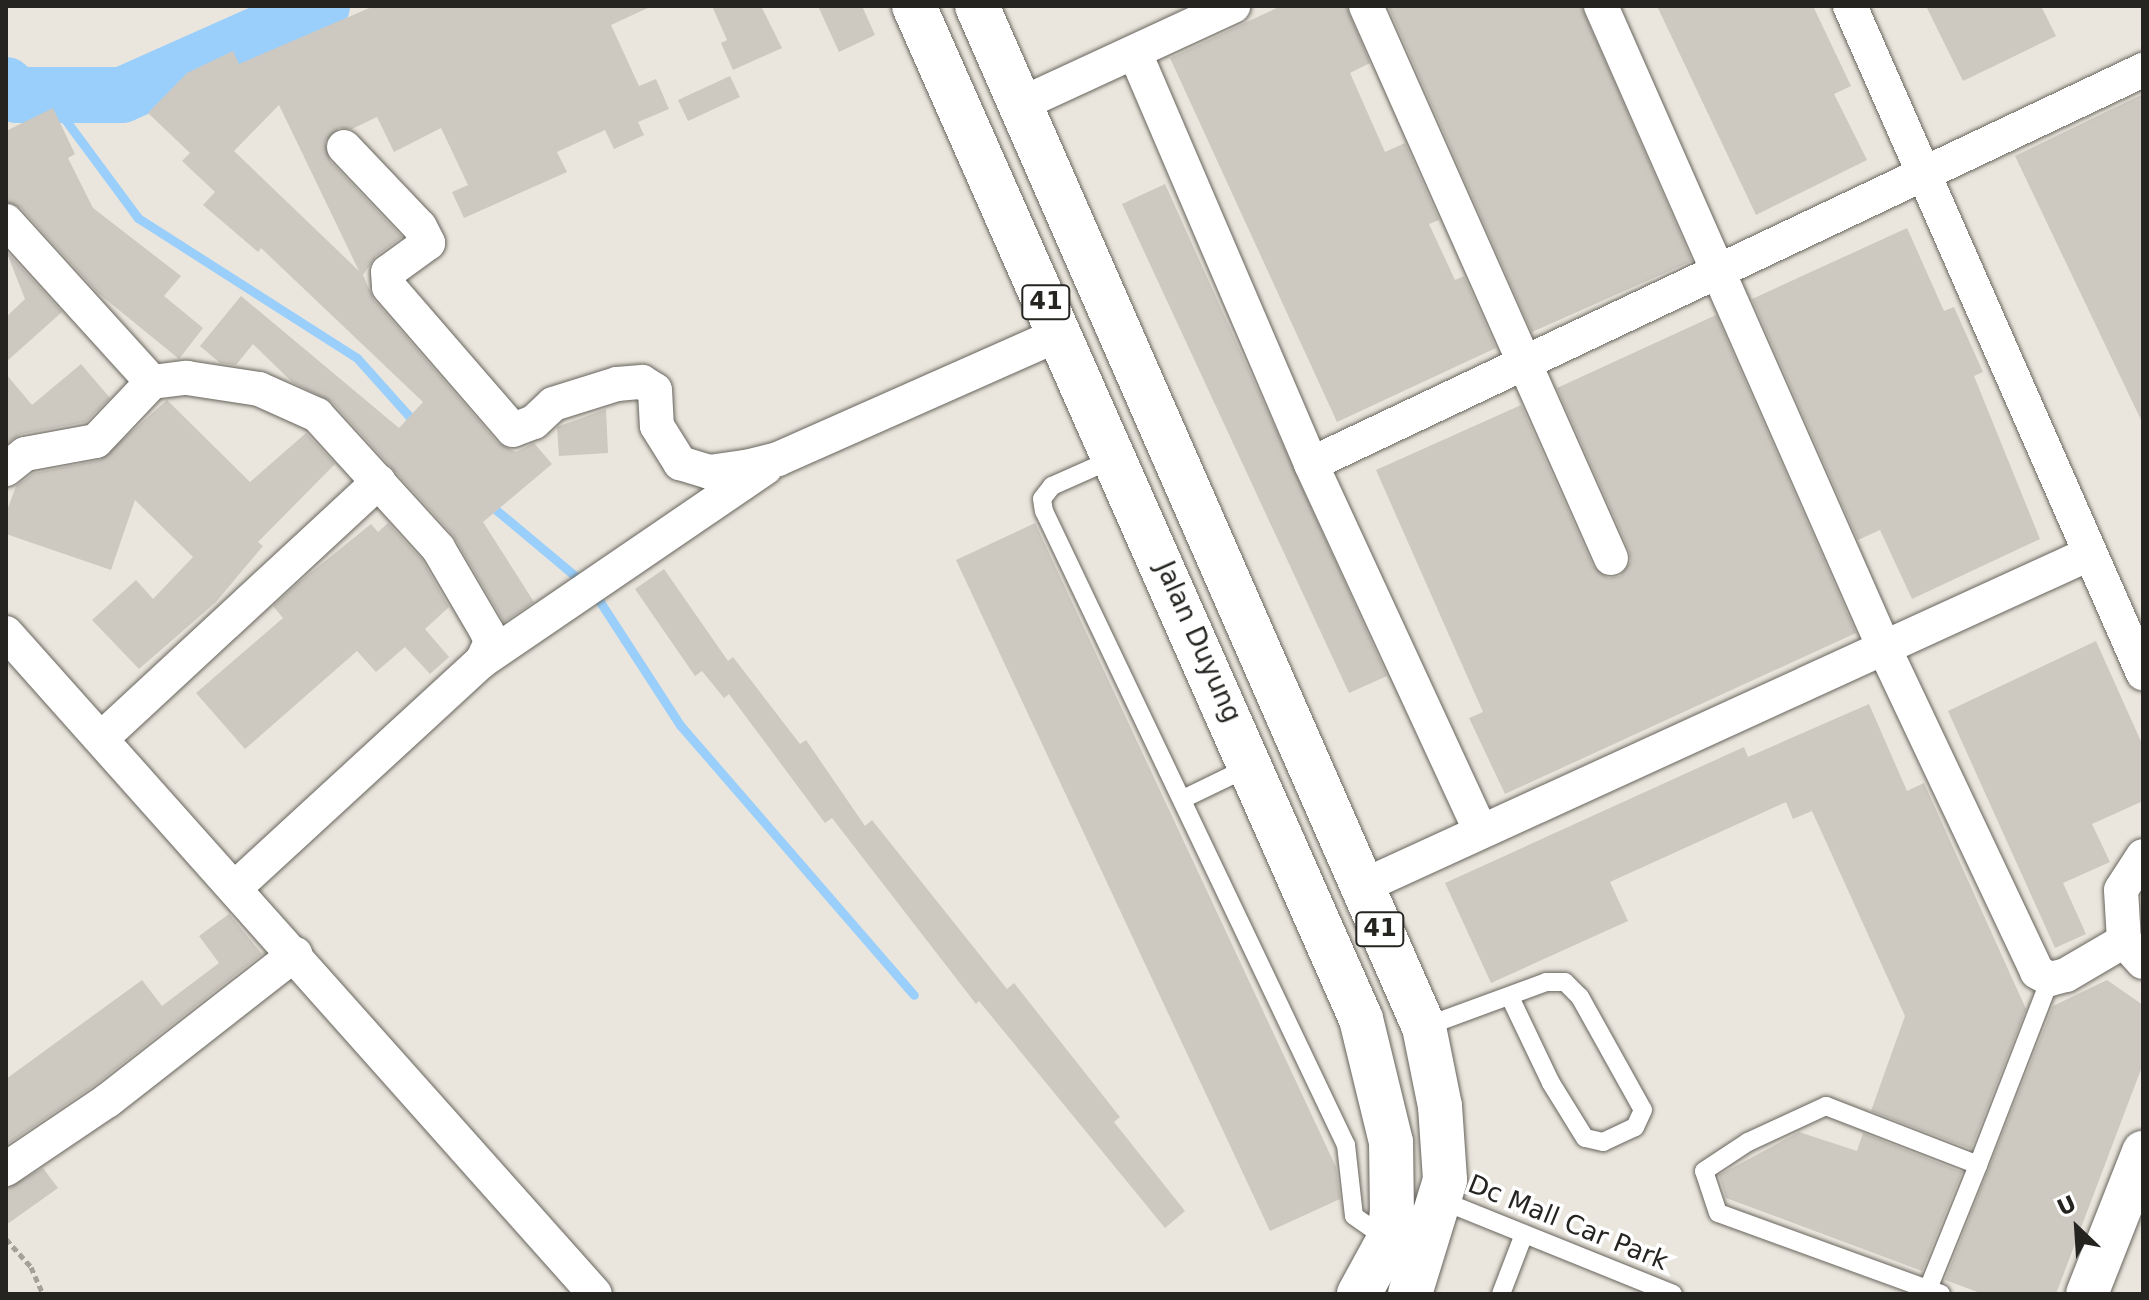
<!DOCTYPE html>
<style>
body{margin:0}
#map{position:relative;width:2149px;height:1300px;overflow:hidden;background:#eae6dd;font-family:"DejaVu Sans",sans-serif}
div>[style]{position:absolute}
.stream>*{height:9px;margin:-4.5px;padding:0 4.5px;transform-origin:4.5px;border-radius:4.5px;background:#9acffb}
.river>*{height:56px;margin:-28px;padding:0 28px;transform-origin:28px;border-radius:28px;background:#9acffb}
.building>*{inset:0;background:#cdc9c1}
.path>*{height:5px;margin-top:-2.5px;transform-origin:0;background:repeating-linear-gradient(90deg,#a4a199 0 6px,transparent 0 10px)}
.roads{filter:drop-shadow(0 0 2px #67645d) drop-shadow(0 0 2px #67645d)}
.service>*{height:18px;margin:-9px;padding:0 9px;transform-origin:9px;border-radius:9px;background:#fff}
.minor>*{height:34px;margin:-17px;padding:0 17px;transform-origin:17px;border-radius:17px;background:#fff}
.tertiary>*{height:42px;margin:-21px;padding:0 21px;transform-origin:21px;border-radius:21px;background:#fff}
.trunk>*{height:44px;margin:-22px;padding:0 22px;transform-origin:22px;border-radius:22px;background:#fff}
span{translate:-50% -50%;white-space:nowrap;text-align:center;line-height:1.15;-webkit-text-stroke:7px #fff;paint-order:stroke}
.shield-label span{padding:2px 6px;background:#fff;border:2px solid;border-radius:6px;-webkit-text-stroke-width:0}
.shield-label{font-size:24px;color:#252420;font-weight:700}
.street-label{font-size:26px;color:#252420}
.frame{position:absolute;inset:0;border:8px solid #252420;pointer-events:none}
.north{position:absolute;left:2037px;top:1188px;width:80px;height:80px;-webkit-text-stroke:6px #fff;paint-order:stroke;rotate:335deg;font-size:22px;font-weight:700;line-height:32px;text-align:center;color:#252420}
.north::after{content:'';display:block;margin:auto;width:28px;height:36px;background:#252420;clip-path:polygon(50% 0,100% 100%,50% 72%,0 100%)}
</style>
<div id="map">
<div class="stream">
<div style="left:47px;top:95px;width:153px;rotate:53.5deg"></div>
<div style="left:138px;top:218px;width:260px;rotate:32.6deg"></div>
<div style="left:357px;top:358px;width:90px;rotate:48.2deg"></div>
<div style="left:489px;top:504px;width:136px;rotate:39.9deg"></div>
<div style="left:593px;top:591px;width:160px;rotate:57deg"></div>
<div style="left:680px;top:725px;width:357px;rotate:49.1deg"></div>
</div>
<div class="river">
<div style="left:6px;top:85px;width:15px;rotate:42deg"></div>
<div style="left:17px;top:95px;width:105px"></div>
<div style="left:122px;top:95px;width:219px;rotate:-24deg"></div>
</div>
<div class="building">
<div style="clip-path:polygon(evenodd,374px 6px,652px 6px,611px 25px,639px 86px,656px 79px,669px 109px,638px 122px,644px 135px,614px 149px,605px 130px,557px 152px,567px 172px,464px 218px,452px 192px,468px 185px,441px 128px,394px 152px,377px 117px,352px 129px,339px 128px,325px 142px,330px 161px,402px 237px,376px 256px,363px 275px,374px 300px,498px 443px,516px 452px,534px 443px,552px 464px,483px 522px,534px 602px,504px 622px,453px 535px,332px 402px,292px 382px,253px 344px,236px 365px,220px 363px,200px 346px,241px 296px,399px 428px,423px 402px,261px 248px,258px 252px,203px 205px,215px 192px,182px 161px,190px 153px,148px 113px,187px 73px,233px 51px,239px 64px,374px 6px,279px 105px,359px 271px,234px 151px,279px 105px)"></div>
<div style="clip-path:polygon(712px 6px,761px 6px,782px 48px,733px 70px,721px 43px,727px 40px)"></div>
<div style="clip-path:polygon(818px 6px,862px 6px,875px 35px,839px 52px)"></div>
<div style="clip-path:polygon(1281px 6px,1346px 6px,1370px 63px,1350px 73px,1385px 152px,1405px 143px,1439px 220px,1429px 224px,1455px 280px,1464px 276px,1496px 348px,1337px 422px,1170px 58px)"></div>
<div style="clip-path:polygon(1388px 6px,1581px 6px,1692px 261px,1532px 332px)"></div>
<div style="clip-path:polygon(1657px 6px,1813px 6px,1851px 86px,1834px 94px,1867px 160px,1756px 215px)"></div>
<div style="clip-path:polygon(1926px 6px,2041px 6px,2056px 36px,1963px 81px)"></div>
<div style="clip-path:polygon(730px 76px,740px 97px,688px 121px,678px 100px)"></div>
<div style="clip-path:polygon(2143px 94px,2143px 424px,2015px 156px)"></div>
<div style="clip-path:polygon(53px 108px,75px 154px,68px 158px,93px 208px,181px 276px,164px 296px,203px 328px,179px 359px,98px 293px,21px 208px,6px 202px,6px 131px)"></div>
<div style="clip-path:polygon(1165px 184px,1387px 676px,1349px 693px,1122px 204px)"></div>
<div style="clip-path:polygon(1907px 228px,1944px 311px,1954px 307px,1983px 372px,1974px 376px,2040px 539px,1912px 599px,1880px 530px,1858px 540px,1752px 299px)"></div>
<div style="clip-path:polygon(6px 251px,62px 312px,6px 362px,6px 317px,25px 299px)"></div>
<div style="clip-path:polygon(1716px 315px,1856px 633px,1505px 794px,1469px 718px,1483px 712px,1376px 470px,1521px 405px,1593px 566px,1608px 578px,1620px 576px,1631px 561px,1629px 550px,1557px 388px)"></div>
<div style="clip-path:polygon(81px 364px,110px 398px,86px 422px,21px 434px,6px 444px,6px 374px,32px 405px)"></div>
<div style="clip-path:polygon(167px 400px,250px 482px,306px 433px,335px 464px,258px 542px,263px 546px,216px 602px,139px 669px,92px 620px,136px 580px,153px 599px,193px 557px,135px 500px,111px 570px,6px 534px,6px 513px,16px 486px,34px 473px,100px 460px)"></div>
<div style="clip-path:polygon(606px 409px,608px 453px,559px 456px,557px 427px)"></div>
<div style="clip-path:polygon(388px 523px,422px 560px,449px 607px,425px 629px,449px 657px,430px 674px,405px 647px,376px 672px,357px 651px,245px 749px,196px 693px,283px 618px,273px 606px,298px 583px,371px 524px,378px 532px)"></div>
<div style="clip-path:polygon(1035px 523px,1336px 1167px,1340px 1199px,1270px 1231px,956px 560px)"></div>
<div style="clip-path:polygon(664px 569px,728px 661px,733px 657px,800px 744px,806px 740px,865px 826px,872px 820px,1007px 989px,1014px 983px,1120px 1117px,1114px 1122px,1185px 1211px,1165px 1228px,979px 1001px,976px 1004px,832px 818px,825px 823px,729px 694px,724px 698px,702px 671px,695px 676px,635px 589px)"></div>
<div style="clip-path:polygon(2096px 641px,2143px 746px,2143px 801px,2092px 824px,2110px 862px,2063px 883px,2086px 934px,2055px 948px,1948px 711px)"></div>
<div style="clip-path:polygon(1869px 704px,1907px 791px,1924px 783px,2026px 1009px,1971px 1149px,1871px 1111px,1905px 1016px,1812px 811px,1793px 819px,1786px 802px,1610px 882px,1628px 921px,1491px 983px,1445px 883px,1744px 747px,1748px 757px)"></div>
<div style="clip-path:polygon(229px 914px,262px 954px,95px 1085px,6px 1145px,6px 1079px,142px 980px,162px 1006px,219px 963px,199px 936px)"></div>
<div style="clip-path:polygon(2107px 980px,2143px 1005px,2143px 1064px,2056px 1294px,1983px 1294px,1945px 1280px,2053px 1006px)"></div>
<div style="clip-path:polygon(1799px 1132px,1857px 1151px,1863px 1133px,1962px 1172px,1922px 1271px,1726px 1198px,1719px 1175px)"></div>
<div style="clip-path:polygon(43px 1168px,58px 1188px,6px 1225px,6px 1189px)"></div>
</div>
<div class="path">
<div style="left:6px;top:1239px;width:38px;rotate:48deg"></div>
<div style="left:31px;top:1267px;width:30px;rotate:66deg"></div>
</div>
<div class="roads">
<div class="service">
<div style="left:1115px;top:458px;width:69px;rotate:156deg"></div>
<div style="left:1052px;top:486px;width:16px;rotate:128deg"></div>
<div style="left:1042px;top:499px;width:12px;rotate:81deg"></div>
<div style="left:1044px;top:511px;width:702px;rotate:64.53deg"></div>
<div style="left:1346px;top:1145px;width:71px;rotate:83.6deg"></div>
<div style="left:1354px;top:1216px;width:39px;rotate:35deg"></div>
<div style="left:1183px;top:799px;width:73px;rotate:-25.9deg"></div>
<div style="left:1424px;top:1027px;width:130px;rotate:-20.2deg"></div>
<div style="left:1546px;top:982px;width:19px"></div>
<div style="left:1565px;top:982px;width:21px;rotate:45deg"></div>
<div style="left:1580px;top:997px;width:129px;rotate:60.9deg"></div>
<div style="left:1643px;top:1110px;width:19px;rotate:115deg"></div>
<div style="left:1635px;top:1127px;width:35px;rotate:155deg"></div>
<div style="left:1603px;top:1142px;width:18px;rotate:-167deg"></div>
<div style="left:1585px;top:1138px;width:65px;rotate:-121.7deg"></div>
<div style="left:1551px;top:1083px;width:95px;rotate:-115.5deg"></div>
<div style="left:1443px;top:1201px;width:248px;rotate:22deg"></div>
<div style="left:1928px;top:1289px;width:134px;rotate:-68deg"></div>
<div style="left:1501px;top:1294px;width:64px;rotate:-69deg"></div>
<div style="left:1941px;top:1294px;width:237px;rotate:-160deg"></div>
<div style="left:1718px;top:1213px;width:44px;rotate:-108.4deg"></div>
<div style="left:1704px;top:1171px;width:53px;rotate:-33.4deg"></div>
<div style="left:1748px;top:1142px;width:86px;rotate:-24.8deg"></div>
<div style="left:1826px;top:1106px;width:163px;rotate:21.2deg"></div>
<div style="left:1978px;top:1165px;width:199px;rotate:-68.8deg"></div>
</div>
<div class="minor">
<div style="left:1366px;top:6px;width:604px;rotate:66.07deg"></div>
<div style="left:1601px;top:6px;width:704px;rotate:66.2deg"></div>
<div style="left:1885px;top:650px;width:356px;rotate:64.7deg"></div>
<div style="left:2037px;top:972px;width:15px;rotate:28deg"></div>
<div style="left:2050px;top:979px;width:16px;rotate:-14deg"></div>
<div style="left:2066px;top:975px;width:67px;rotate:-30.4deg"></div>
<div style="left:1850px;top:6px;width:729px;rotate:66.29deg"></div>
<div style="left:1135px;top:53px;width:447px;rotate:66.8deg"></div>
<div style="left:1311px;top:464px;width:403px;rotate:65.2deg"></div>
<div style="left:1021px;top:104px;width:234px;rotate:-24.8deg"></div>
<div style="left:344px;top:147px;width:110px;rotate:46.5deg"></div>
<div style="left:420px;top:227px;width:18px;rotate:63deg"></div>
<div style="left:428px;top:243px;width:49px;rotate:144.1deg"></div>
<div style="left:388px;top:272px;width:15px;rotate:86deg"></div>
<div style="left:389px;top:287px;width:189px;rotate:49.1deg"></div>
<div style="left:513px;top:430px;width:22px;rotate:-21deg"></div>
<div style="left:534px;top:422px;width:26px;rotate:-43deg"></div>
<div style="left:553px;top:404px;width:67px;rotate:-17.4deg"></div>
<div style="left:617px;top:384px;width:25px;rotate:-5deg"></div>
<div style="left:642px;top:382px;width:15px;rotate:32deg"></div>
<div style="left:655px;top:390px;width:36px;rotate:87deg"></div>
<div style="left:657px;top:426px;width:44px;rotate:58.1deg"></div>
<div style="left:680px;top:463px;width:30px;rotate:17deg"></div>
<div style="left:709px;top:472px;width:37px;rotate:-8deg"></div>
<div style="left:746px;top:467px;width:33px;rotate:-14deg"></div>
<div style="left:778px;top:459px;width:308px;rotate:-23.9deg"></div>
<div style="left:6px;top:221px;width:217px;rotate:47.8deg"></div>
<div style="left:1311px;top:464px;width:921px;rotate:-25.34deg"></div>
<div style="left:6px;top:469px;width:24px;rotate:-38deg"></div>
<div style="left:25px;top:454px;width:72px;rotate:-10.4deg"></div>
<div style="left:96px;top:441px;width:81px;rotate:-46.5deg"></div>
<div style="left:152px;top:382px;width:35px;rotate:-7deg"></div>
<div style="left:187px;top:378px;width:73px;rotate:8.7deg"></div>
<div style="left:259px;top:389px;width:64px;rotate:24.1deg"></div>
<div style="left:317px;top:415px;width:180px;rotate:47.7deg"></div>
<div style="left:438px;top:548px;width:97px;rotate:59.7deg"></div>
<div style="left:487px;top:632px;width:11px;rotate:68deg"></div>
<div style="left:491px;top:642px;width:21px;rotate:115deg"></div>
<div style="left:6px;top:633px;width:885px;rotate:48.3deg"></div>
<div style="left:103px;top:737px;width:376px;rotate:-42.8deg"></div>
<div style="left:2143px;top:856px;width:40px;rotate:122.9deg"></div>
<div style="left:2121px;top:890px;width:51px;rotate:86.6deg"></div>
<div style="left:2124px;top:941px;width:28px;rotate:48deg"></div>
<div style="left:236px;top:887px;width:334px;rotate:-42.6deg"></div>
<div style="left:482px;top:661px;width:343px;rotate:-34.3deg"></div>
<div style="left:1361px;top:887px;width:801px;rotate:-24.58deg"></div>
<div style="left:6px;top:1169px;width:122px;rotate:-34deg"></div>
<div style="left:107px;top:1101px;width:239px;rotate:-38deg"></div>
</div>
<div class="tertiary">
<div style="left:2087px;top:1294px;width:153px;rotate:-68.5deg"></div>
</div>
<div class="trunk">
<div style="left:914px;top:6px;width:1107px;rotate:66.19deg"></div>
<div style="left:1361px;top:1019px;width:127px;rotate:76.3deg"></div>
<div style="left:1391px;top:1142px;width:68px;rotate:89.2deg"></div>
<div style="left:1392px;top:1210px;width:29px;rotate:96deg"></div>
<div style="left:1389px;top:1239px;width:63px;rotate:118.6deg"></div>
<div style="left:977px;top:6px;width:1115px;rotate:66.36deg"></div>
<div style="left:1424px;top:1027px;width:81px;rotate:78.6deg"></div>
<div style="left:1440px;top:1106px;width:74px;rotate:86.1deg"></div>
<div style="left:1445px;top:1180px;width:119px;rotate:107.1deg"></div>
</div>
</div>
<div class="shield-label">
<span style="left:1046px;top:302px">41</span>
<span style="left:1380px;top:929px">41</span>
</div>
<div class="street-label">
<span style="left:1198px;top:642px;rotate:66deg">Jalan Duyung</span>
<span style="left:1568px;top:1223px;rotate:22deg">Dc Mall Car Park</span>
</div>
<div class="frame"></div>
<div class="north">U</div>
</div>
